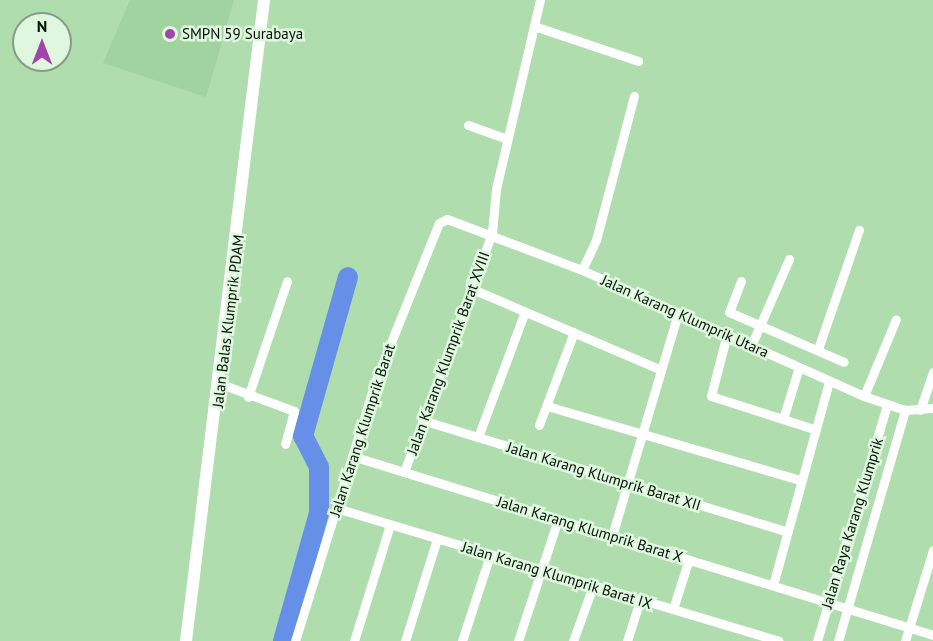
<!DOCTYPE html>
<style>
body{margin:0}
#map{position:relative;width:933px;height:641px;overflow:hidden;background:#afddae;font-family:"PT Sans",sans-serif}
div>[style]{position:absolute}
.built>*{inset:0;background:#a0d39f}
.river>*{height:20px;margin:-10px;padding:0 10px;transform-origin:10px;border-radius:10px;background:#6690e8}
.minor>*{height:9px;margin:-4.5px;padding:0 4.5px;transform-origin:4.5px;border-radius:4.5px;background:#fff}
.tertiary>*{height:12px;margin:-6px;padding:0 6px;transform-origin:6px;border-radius:6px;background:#fff}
.dots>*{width:16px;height:16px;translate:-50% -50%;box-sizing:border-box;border:3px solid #e0f7df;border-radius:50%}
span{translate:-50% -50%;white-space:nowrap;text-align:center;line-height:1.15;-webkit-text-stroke:5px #e0f7df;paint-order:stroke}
.poi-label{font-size:15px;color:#021002}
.left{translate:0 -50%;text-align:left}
.street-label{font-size:15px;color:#021002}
.north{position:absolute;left:12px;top:12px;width:60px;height:60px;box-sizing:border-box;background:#e0f7df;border:2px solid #879b87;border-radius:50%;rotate:0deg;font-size:16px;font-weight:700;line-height:24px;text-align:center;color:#021002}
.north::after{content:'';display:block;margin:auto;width:21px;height:27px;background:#a344ac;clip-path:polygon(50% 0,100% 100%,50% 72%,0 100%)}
</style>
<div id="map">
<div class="built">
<div style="clip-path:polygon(130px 0,234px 0,206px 97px,103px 63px)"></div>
</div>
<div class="river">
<div style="left:283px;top:641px;width:133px;rotate:-74.3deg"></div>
<div style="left:319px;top:513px;width:46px;rotate:-90deg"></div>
<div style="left:319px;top:467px;width:35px;rotate:-117deg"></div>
<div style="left:303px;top:436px;width:165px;rotate:-74.2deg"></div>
</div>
<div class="minor">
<div style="left:534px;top:26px;width:110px;rotate:18.6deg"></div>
<div style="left:468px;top:125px;width:41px;rotate:19.7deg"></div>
<div style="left:582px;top:270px;width:33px;rotate:-65deg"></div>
<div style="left:596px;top:240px;width:149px;rotate:-75.2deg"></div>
<div style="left:741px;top:281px;width:33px;rotate:111deg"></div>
<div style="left:729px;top:312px;width:125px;rotate:23.5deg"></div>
<div style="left:470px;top:288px;width:206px;rotate:23.2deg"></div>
<div style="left:727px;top:334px;width:64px;rotate:104.5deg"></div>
<div style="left:711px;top:396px;width:108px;rotate:17.8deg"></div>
<div style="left:751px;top:346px;width:95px;rotate:-66.4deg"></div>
<div style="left:818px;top:349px;width:126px;rotate:-71deg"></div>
<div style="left:221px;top:384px;width:78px;rotate:20.3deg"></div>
<div style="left:294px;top:411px;width:34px;rotate:105deg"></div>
<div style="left:864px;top:396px;width:83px;rotate:-67.4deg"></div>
<div style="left:248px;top:397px;width:122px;rotate:-71.4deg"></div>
<div style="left:547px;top:406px;width:264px;rotate:16.3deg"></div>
<div style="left:920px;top:410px;width:40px;rotate:-71.1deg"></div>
<div style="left:783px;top:419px;width:54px;rotate:-72.9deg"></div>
<div style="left:422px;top:420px;width:381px;rotate:17deg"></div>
<div style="left:539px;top:425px;width:99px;rotate:-69.4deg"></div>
<div style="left:478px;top:437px;width:134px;rotate:-69.5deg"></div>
<div style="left:352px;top:456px;width:608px;rotate:17.12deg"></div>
<div style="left:404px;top:472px;width:255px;rotate:-69.8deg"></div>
<div style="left:492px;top:233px;width:44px;rotate:-84.8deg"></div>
<div style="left:496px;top:189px;width:194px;rotate:-76.9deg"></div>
<div style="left:336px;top:508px;width:462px;rotate:16.7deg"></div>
<div style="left:612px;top:536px;width:233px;rotate:-73.5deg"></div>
<div style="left:773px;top:585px;width:212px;rotate:-74.6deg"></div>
<div style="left:673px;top:609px;width:52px;rotate:-72.3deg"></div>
<div style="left:295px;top:641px;width:271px;rotate:-72.8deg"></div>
<div style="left:375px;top:382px;width:171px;rotate:-68.1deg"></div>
<div style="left:439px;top:223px;width:9px;rotate:-27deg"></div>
<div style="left:447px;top:219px;width:144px;rotate:20.7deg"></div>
<div style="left:582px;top:270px;width:309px;rotate:24.1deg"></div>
<div style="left:864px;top:396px;width:43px;rotate:18.9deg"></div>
<div style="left:905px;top:410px;width:28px;rotate:-4deg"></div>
<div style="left:354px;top:641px;width:121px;rotate:-72.8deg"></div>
<div style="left:405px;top:641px;width:107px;rotate:-72.6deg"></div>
<div style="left:462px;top:641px;width:90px;rotate:-72deg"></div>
<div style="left:518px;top:641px;width:128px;rotate:-71.8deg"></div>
<div style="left:573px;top:641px;width:59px;rotate:-70deg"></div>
<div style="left:627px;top:641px;width:43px;rotate:-72.4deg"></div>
<div style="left:817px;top:641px;width:246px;rotate:-73.5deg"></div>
<div style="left:838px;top:641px;width:241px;rotate:-73.8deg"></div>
<div style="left:905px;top:641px;width:95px;rotate:-72.9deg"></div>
</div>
<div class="tertiary">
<div style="left:186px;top:641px;width:646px;rotate:-83.06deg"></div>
</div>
<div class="dots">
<div style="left:170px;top:34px;background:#a344ac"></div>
</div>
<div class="poi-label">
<span class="left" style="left:182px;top:34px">SMPN 59 Surabaya</span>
</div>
<div class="street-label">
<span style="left:685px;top:316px;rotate:24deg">Jalan Karang Klumprik Utara</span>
<span style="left:228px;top:321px;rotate:-83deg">Jalan Balas Klumprik PDAM</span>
<span style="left:448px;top:353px;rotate:-70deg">Jalan Karang Klumprik Barat XVIII</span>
<span style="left:362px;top:430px;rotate:-72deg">Jalan Karang Klumprik Barat</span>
<span style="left:604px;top:476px;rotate:17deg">Jalan Karang Klumprik Barat XII</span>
<span style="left:852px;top:523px;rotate:-73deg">Jalan Raya Karang Klumprik</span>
<span style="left:590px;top:529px;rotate:17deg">Jalan Karang Klumprik Barat X</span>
<span style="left:557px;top:575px;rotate:17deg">Jalan Karang Klumprik Barat IX</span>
</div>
<div class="north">N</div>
</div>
